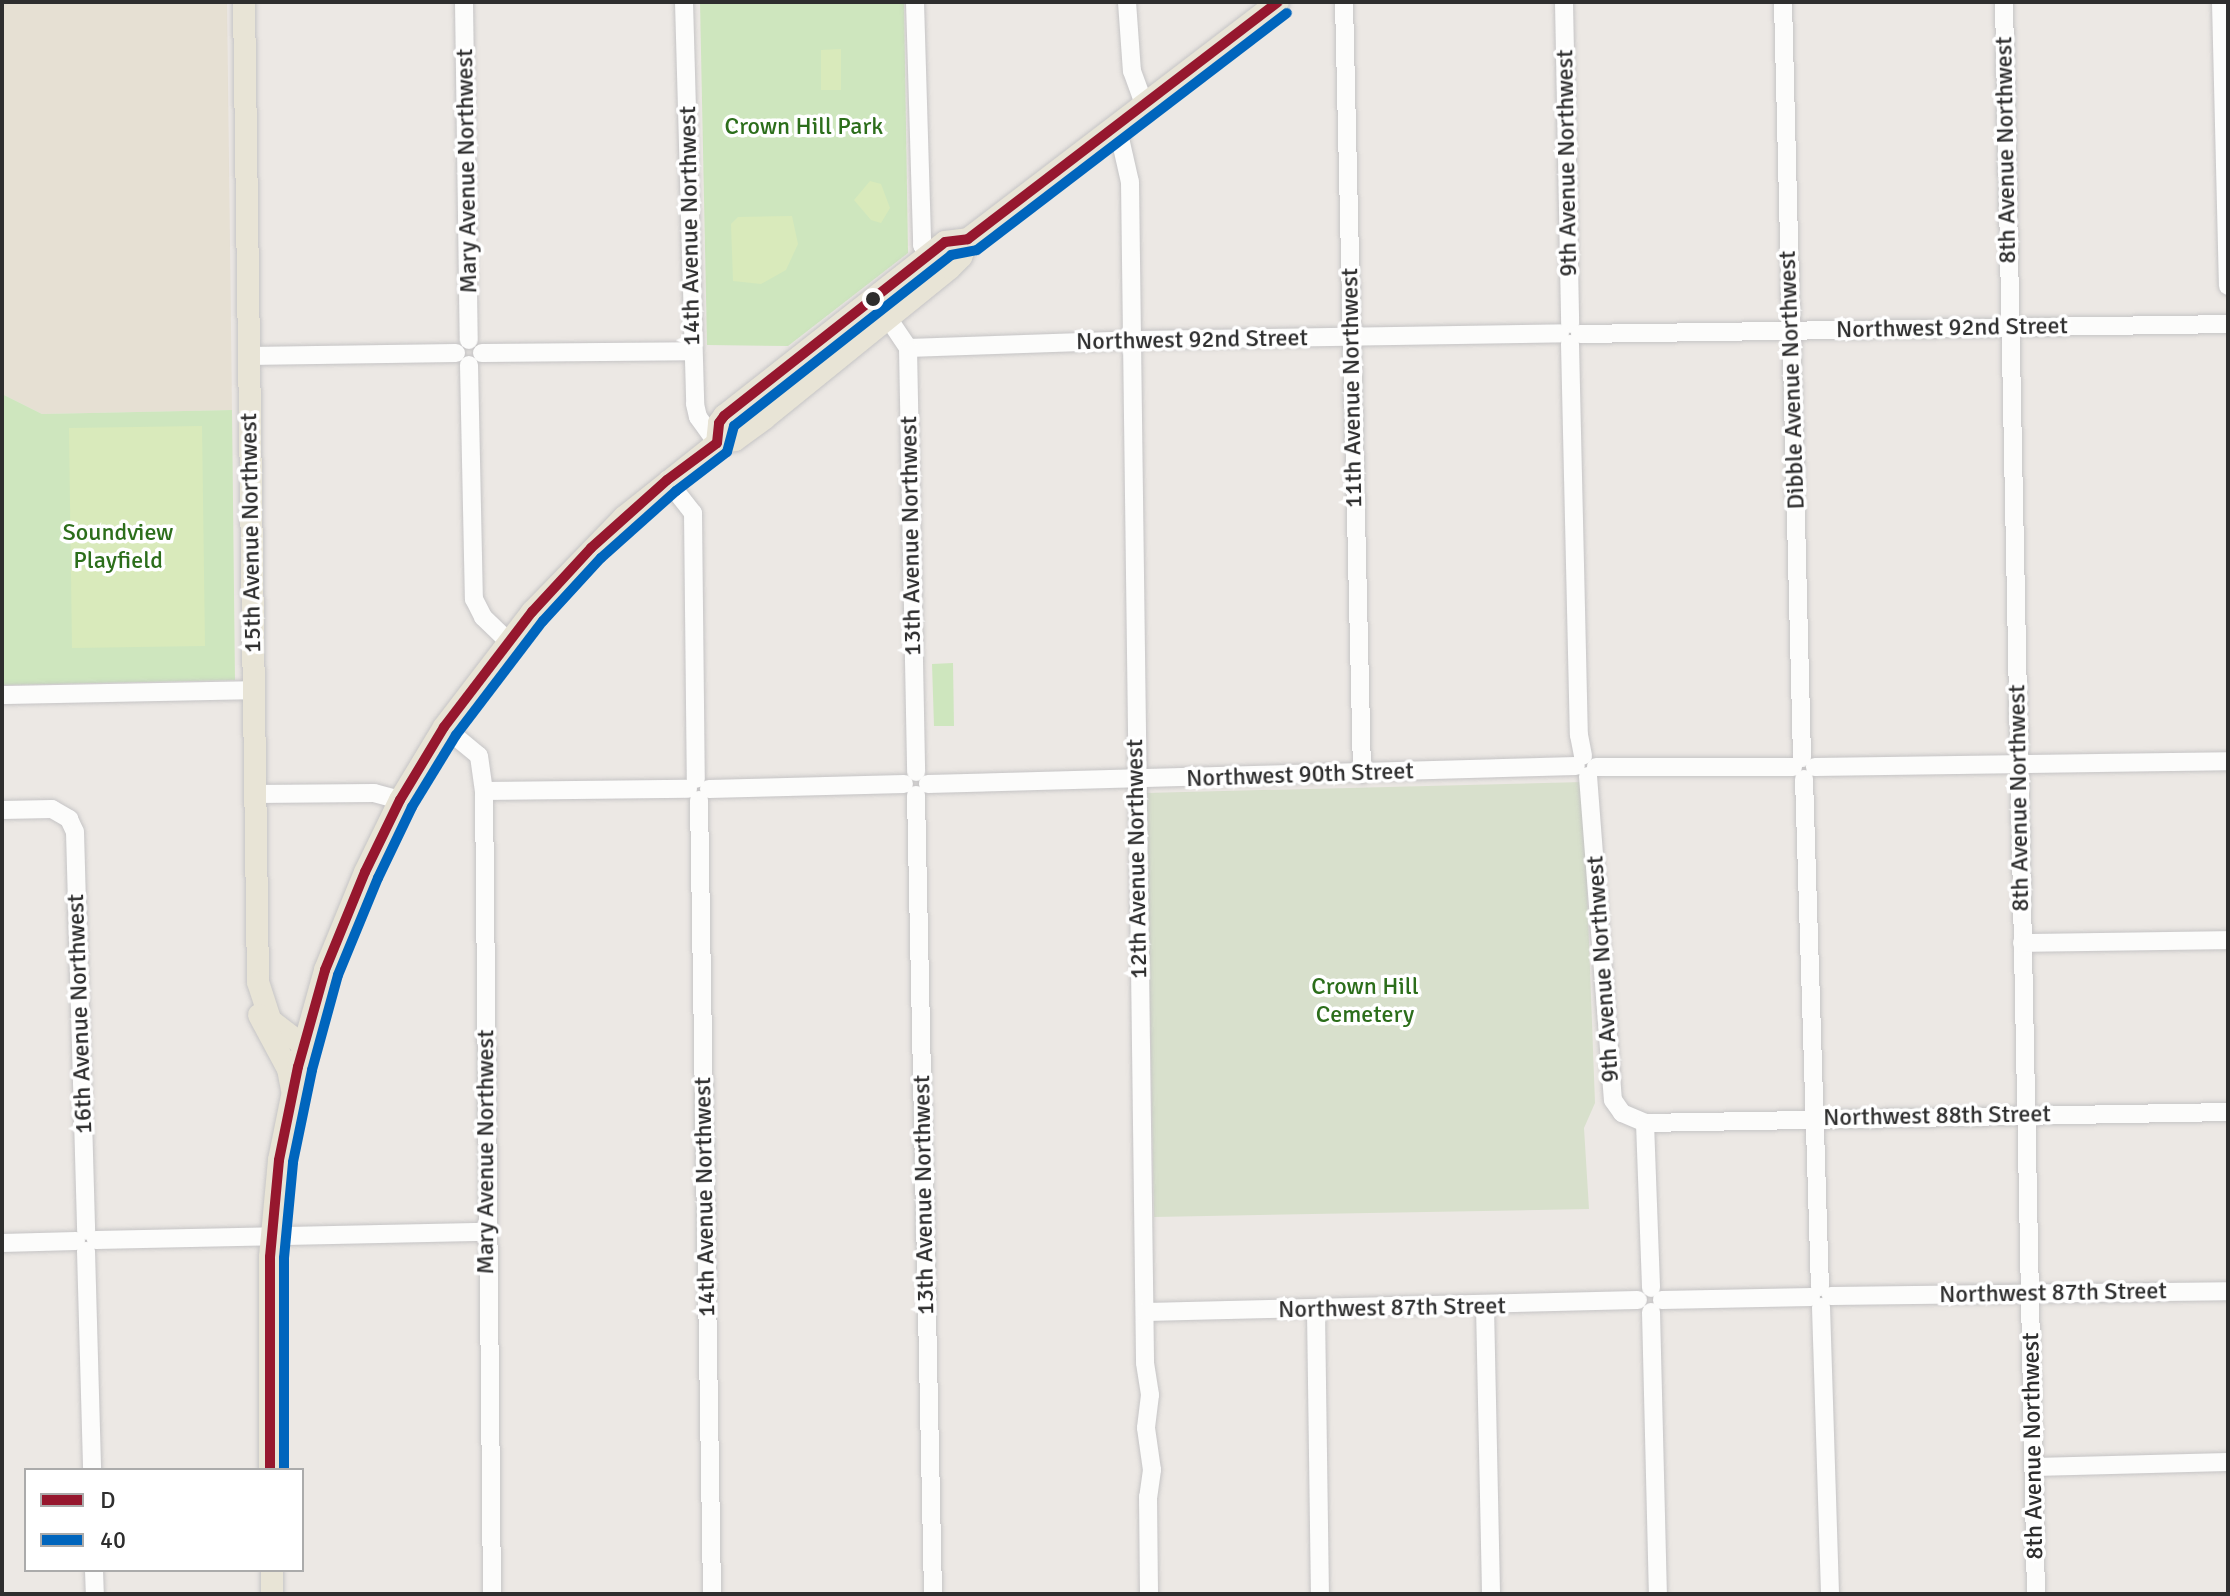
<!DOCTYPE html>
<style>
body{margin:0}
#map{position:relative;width:2230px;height:1596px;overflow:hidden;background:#ece8e4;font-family:Signika,sans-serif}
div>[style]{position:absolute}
.education>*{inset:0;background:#e6e0d3}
.green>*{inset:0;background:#cee6be}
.cemetery>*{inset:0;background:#d8e0cc}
.pitch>*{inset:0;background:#d9eabb}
.roads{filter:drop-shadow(0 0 2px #c5c4c5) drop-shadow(0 0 2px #c5c4c5)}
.minor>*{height:18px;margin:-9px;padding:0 9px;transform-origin:9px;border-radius:9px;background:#fcfcfb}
.major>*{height:22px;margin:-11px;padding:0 11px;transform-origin:11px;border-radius:11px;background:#e8e4d6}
.bus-1>*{height:10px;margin:-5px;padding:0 5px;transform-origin:5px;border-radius:5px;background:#96172e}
.bus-2>*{height:10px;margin:-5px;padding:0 5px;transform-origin:5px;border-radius:5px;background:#0065bd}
.dots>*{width:22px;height:22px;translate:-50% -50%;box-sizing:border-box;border:4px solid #fff;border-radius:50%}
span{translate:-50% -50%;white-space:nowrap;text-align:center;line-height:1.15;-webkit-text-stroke:7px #fff;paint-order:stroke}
.park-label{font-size:24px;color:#2c6e1b}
.street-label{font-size:24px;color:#2e2e2e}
.frame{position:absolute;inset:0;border:4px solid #2e2e2e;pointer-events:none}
.legend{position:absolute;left:24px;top:1468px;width:280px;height:104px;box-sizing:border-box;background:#fff;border:2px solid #ababab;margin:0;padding:10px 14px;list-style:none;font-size:24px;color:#2e2e2e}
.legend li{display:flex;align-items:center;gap:16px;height:40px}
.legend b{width:40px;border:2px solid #ababab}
</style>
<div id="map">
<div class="education">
<div style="clip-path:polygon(2px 2px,227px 2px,232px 410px,42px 414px,2px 394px)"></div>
</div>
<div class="green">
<div style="clip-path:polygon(700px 2px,904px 2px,908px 253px,788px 346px,707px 345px)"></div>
<div style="clip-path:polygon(2px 394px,42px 414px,232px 410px,235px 680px,2px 685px)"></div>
<div style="clip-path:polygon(953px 663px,954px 726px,934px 726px,932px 664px)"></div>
</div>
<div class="cemetery">
<div style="clip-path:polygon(1583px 782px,1595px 1103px,1584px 1128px,1589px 1209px,1154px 1217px,1146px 793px)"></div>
</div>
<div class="pitch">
<div style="clip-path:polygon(841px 49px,841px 90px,821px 90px,821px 50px)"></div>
<div style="clip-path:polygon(870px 181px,881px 184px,890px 208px,881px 223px,871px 220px,854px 200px)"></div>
<div style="clip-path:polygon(792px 216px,798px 244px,786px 270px,761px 284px,733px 281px,731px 224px,738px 217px)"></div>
<div style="clip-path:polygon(202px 426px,205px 646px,72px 648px,69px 428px)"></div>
</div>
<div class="roads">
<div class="minor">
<div style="left:464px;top:2px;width:338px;rotate:89.2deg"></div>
<div style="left:684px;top:2px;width:402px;rotate:88.4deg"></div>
<div style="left:695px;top:404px;width:13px;rotate:77deg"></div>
<div style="left:698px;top:417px;width:32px;rotate:54deg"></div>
<div style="left:915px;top:2px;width:243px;rotate:88.3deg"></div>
<div style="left:922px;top:245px;width:12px;rotate:59deg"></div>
<div style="left:1127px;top:2px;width:69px;rotate:85.9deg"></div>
<div style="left:1132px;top:71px;width:35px;rotate:70deg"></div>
<div style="left:1344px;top:2px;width:772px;rotate:88.66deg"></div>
<div style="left:1564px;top:2px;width:322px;rotate:88.9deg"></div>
<div style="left:1783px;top:2px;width:756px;rotate:88.56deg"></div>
<div style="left:2004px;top:2px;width:1592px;rotate:88.85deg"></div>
<div style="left:2221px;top:2px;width:284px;rotate:88.6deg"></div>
<div style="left:1117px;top:125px;width:58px;rotate:77.2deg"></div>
<div style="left:1130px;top:182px;width:1181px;rotate:89.27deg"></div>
<div style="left:1145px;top:1363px;width:32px;rotate:81deg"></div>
<div style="left:1150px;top:1395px;width:33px;rotate:97deg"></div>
<div style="left:1146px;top:1428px;width:42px;rotate:81.9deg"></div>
<div style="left:1152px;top:1470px;width:27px;rotate:98deg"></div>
<div style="left:1148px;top:1497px;width:97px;rotate:89.4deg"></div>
<div style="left:888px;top:318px;width:36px;rotate:56deg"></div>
<div style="left:1580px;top:334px;width:648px;rotate:-0.88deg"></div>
<div style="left:1570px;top:344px;width:391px;rotate:88.7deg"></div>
<div style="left:1579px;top:735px;width:21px;rotate:79deg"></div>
<div style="left:908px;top:348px;width:225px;rotate:-2deg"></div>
<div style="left:1133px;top:340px;width:427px;rotate:-0.9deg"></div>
<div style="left:908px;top:348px;width:424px;rotate:88.9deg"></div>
<div style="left:482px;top:353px;width:211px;rotate:-0.5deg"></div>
<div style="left:248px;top:356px;width:208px;rotate:-0.8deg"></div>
<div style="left:469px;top:365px;width:234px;rotate:88.8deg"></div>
<div style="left:474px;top:599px;width:20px;rotate:63deg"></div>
<div style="left:483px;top:617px;width:35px;rotate:44deg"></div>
<div style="left:667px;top:480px;width:42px;rotate:51.8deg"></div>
<div style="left:693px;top:513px;width:266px;rotate:89.4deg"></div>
<div style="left:2px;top:695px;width:251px;rotate:-1.1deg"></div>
<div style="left:444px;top:727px;width:45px;rotate:39.6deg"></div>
<div style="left:479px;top:756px;width:35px;rotate:82deg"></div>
<div style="left:484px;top:791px;width:803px;rotate:89.43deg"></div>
<div style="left:1596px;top:767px;width:197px"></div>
<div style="left:1815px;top:767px;width:413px;rotate:-0.8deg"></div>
<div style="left:1588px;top:776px;width:325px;rotate:85.6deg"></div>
<div style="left:1613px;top:1100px;width:16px;rotate:55deg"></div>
<div style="left:1622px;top:1113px;width:25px;rotate:23deg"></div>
<div style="left:1645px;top:1123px;width:165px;rotate:87.9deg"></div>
<div style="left:1804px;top:779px;width:508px;rotate:88.2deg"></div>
<div style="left:928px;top:784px;width:648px;rotate:-1.59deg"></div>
<div style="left:709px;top:789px;width:195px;rotate:-1.5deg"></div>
<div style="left:484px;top:791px;width:204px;rotate:-0.6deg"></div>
<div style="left:255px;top:794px;width:119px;rotate:-0.5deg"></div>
<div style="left:374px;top:793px;width:27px;rotate:15deg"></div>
<div style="left:916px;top:795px;width:799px;rotate:88.78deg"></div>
<div style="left:699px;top:800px;width:794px;rotate:89.06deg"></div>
<div style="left:2px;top:810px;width:50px;rotate:-1.1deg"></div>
<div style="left:52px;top:809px;width:20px;rotate:30deg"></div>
<div style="left:69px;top:819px;width:14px;rotate:65deg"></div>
<div style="left:75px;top:832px;width:399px;rotate:88.4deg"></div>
<div style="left:2022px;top:943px;width:206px;rotate:-0.8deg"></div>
<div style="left:1645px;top:1123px;width:583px;rotate:-1.08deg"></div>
<div style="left:96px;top:1240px;width:391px;rotate:-1.2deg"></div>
<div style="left:2px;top:1243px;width:74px;rotate:-1.5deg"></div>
<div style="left:86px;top:1251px;width:219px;rotate:88.4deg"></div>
<div style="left:1831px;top:1296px;width:397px;rotate:-0.7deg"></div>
<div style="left:1662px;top:1300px;width:149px;rotate:-1.2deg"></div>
<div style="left:1485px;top:1306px;width:288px;rotate:88.8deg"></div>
<div style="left:1821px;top:1307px;width:287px;rotate:88.2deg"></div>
<div style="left:1316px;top:1311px;width:283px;rotate:89.2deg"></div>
<div style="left:1145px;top:1312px;width:493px;rotate:-1.4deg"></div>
<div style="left:1651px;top:1312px;width:282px;rotate:88.6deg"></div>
<div style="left:2034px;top:1467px;width:194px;rotate:-1.5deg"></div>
<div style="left:94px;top:1570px;width:24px;rotate:88deg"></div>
</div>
<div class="major">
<div style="left:244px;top:2px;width:980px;rotate:89.18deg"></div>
<div style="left:258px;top:982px;width:40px;rotate:72deg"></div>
<div style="left:270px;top:1020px;width:43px;rotate:37.4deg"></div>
<div style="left:717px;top:443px;width:20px;rotate:-84deg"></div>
<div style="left:719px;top:423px;width:9px;rotate:-54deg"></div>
<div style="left:724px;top:416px;width:281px;rotate:-38.2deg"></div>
<div style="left:945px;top:242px;width:23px;rotate:-7deg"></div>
<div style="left:259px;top:1015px;width:61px;rotate:61.8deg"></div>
<div style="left:288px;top:1069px;width:20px;rotate:79deg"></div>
<div style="left:270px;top:1470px;width:213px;rotate:-90deg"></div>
<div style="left:270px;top:1257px;width:97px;rotate:-84.7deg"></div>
<div style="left:279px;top:1160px;width:95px;rotate:-78.5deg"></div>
<div style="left:298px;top:1067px;width:101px;rotate:-74.4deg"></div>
<div style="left:325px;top:970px;width:106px;rotate:-67.8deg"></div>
<div style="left:365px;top:872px;width:80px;rotate:-64.1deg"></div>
<div style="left:400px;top:800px;width:85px;rotate:-58.9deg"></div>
<div style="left:444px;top:727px;width:145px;rotate:-52.6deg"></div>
<div style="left:532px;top:612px;width:132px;rotate:-45.9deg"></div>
<div style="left:624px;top:517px;width:119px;rotate:-38.5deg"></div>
<div style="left:717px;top:443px;width:18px;rotate:-9deg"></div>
<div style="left:735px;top:440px;width:37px;rotate:-36deg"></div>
<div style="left:765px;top:418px;width:238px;rotate:-39deg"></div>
<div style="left:950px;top:268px;width:16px;rotate:-45deg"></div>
<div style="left:961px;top:257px;width:19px;rotate:-69deg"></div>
<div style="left:968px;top:239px;width:390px;rotate:-37.4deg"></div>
<div style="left:272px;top:1570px;width:24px;rotate:90deg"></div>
</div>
</div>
<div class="bus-1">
<div style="left:270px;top:1470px;width:213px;rotate:-90deg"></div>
<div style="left:270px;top:1257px;width:97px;rotate:-84.7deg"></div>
<div style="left:279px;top:1160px;width:95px;rotate:-78.5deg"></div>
<div style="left:298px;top:1067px;width:101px;rotate:-74.4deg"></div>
<div style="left:325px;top:970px;width:106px;rotate:-67.8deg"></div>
<div style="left:365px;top:872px;width:80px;rotate:-64.1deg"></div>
<div style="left:400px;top:800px;width:85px;rotate:-58.9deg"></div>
<div style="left:444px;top:727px;width:145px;rotate:-52.6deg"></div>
<div style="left:532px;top:612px;width:87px;rotate:-47.3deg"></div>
<div style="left:591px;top:548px;width:102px;rotate:-41.8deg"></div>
<div style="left:667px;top:480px;width:62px;rotate:-36.5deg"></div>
<div style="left:717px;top:443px;width:20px;rotate:-84deg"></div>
<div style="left:719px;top:423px;width:9px;rotate:-54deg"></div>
<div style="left:724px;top:416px;width:281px;rotate:-38.2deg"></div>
<div style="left:945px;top:242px;width:23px;rotate:-7deg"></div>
<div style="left:968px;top:239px;width:390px;rotate:-37.4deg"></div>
</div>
<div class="bus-2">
<div style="left:284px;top:1470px;width:212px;rotate:-90deg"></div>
<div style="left:284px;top:1258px;width:96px;rotate:-84.6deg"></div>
<div style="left:293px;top:1162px;width:94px;rotate:-78.3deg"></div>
<div style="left:312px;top:1070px;width:98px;rotate:-74.7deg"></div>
<div style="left:338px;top:975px;width:105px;rotate:-67.6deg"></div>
<div style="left:378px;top:878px;width:79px;rotate:-64.4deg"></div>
<div style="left:412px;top:807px;width:84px;rotate:-58.6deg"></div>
<div style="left:456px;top:735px;width:143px;rotate:-52.7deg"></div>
<div style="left:543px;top:621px;width:86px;rotate:-47.4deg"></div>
<div style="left:601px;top:558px;width:101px;rotate:-41.8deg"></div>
<div style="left:676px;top:491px;width:64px;rotate:-37.4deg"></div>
<div style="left:727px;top:452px;width:27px;rotate:-75deg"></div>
<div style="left:734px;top:426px;width:276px;rotate:-38.2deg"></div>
<div style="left:951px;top:255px;width:26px;rotate:-11deg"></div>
<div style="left:977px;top:250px;width:390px;rotate:-37.4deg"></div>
</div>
<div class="dots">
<div style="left:873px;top:299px;background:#2e2e2e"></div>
</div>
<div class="park-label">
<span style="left:804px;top:127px">Crown Hill Park</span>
<span style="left:118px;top:547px">Soundview<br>Playfield</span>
<span style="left:1365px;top:1001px">Crown Hill<br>Cemetery</span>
</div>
<div class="street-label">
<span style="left:2006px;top:150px;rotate:-91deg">8th Avenue Northwest</span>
<span style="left:1567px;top:163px;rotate:-91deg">9th Avenue Northwest</span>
<span style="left:467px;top:171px;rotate:-91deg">Mary Avenue Northwest</span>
<span style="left:690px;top:226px;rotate:-91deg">14th Avenue Northwest</span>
<span style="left:1952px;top:328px;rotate:-1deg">Northwest 92nd Street</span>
<span style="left:1192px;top:340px;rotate:-1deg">Northwest 92nd Street</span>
<span style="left:1792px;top:380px;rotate:-92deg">Dibble Avenue Northwest</span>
<span style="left:1352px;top:388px;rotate:-91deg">11th Avenue Northwest</span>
<span style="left:251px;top:533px;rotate:-91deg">15th Avenue Northwest</span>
<span style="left:911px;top:536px;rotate:-91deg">13th Avenue Northwest</span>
<span style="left:1300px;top:775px;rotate:-2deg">Northwest 90th Street</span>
<span style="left:2019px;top:798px;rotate:-91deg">8th Avenue Northwest</span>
<span style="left:1137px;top:859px;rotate:-91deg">12th Avenue Northwest</span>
<span style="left:1603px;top:969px;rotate:-94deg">9th Avenue Northwest</span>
<span style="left:80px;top:1014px;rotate:-92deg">16th Avenue Northwest</span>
<span style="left:1937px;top:1116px;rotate:-1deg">Northwest 88th Street</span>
<span style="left:486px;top:1152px;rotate:-90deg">Mary Avenue Northwest</span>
<span style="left:924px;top:1195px;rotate:-91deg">13th Avenue Northwest</span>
<span style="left:705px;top:1197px;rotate:-91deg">14th Avenue Northwest</span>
<span style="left:2053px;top:1293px;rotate:-1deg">Northwest 87th Street</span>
<span style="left:1392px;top:1308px;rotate:-1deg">Northwest 87th Street</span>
<span style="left:2033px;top:1446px;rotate:-91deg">8th Avenue Northwest</span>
</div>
<div class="frame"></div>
<ul class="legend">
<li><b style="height:10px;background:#96172e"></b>D</li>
<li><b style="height:10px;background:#0065bd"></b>40</li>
</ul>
</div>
